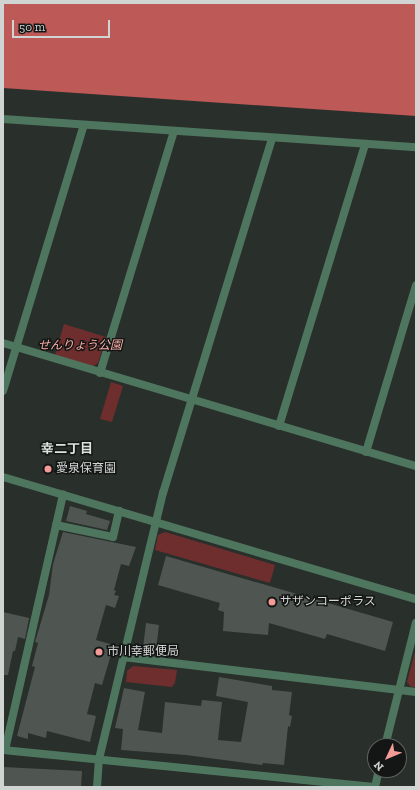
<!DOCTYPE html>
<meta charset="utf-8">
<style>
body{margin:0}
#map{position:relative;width:419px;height:790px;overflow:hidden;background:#292f2b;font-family:"Zilla Slab","Noto Sans JP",serif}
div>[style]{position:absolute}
.green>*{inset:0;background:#6f2e2e}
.water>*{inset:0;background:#bd5957}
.building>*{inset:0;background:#4f5652}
.minor>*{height:8px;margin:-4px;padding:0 4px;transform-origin:4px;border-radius:4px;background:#4e765e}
.tertiary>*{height:8px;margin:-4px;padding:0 4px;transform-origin:4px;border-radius:4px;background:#4e765e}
.dots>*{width:11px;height:11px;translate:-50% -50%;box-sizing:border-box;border:2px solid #131614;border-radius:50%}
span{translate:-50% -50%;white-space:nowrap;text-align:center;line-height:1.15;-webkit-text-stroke:3px #131614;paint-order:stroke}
.park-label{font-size:12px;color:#feaea9;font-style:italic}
.poi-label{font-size:12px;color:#d0d4d2}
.left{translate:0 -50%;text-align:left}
.neighbourhood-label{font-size:13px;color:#dae2dd;font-weight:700}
.frame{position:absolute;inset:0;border:4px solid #d0d4d2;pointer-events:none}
.north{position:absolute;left:367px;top:738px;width:40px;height:40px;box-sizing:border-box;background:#131614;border:1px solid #5f6260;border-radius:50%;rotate:226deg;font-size:11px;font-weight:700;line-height:16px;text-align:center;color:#d0d4d2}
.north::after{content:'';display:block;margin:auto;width:14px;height:18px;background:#f59b97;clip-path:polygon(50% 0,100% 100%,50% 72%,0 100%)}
.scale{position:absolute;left:12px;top:20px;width:98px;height:18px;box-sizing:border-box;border:2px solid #d0d4d2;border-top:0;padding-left:5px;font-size:12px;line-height:14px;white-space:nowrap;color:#d0d4d2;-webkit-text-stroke:3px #131614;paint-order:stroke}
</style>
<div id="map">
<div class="green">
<div style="clip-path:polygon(64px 324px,106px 337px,98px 363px,92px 367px,55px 355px)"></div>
<div style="clip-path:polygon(111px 382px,123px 386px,112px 422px,100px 419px)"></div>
<div style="clip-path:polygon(165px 532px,275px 565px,270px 583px,155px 550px,158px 535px)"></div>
<div style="clip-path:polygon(416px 648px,416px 687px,411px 687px,407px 682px)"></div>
<div style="clip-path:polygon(133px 666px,177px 670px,175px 683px,172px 687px,126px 682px,127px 671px)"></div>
</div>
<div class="water">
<div style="clip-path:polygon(3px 3px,416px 3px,416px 116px,3px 88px)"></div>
</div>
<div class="building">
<div style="clip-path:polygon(70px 506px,87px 511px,86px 514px,110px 521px,107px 530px,66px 521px)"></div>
<div style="clip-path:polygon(63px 532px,136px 547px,129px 566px,121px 564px,114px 590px,116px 591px,114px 595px,119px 596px,115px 608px,106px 605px,96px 640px,110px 644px,109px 650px,112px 651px,102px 685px,95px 683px,87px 714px,96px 716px,90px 742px,47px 731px,46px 738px,28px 733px,28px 739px,17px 736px,35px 667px,32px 666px,38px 643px,35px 642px,49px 595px,53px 564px)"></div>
<div style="clip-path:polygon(166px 556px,393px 622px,385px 651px,327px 634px,325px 639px,269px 623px,268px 635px,223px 631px,224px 612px,218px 610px,220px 603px,158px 585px)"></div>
<div style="clip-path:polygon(3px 612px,29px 618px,25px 639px,18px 637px,15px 651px,13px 651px,8px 675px,3px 675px)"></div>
<div style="clip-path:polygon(146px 623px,159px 625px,156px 650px,143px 648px)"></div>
<div style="clip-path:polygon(219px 677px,272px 686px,272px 690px,292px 692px,289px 715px,292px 716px,290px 727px,288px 726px,284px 765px,263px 763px,262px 765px,186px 755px,121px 750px,123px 729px,115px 728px,124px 688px,145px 692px,138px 730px,162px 733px,165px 702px,201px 706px,202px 700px,222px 702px,218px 740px,241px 742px,248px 702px,216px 696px)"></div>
<div style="clip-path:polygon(3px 767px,82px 771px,81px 787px,3px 787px)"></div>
</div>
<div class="minor">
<div style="left:3px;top:119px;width:414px;rotate:3.9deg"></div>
<div style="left:3px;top:343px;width:431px;rotate:16.6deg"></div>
<div style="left:100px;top:373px;width:253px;rotate:-73deg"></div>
<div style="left:3px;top:391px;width:278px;rotate:-73.1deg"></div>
<div style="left:279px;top:426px;width:295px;rotate:-73deg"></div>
<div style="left:366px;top:452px;width:174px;rotate:-73.3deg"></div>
<div style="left:3px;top:477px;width:431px;rotate:16.5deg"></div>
<div style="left:56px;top:525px;width:58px;rotate:11.9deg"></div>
<div style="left:113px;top:537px;width:27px;rotate:-77deg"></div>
<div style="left:123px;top:657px;width:295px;rotate:6.8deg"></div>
<div style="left:385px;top:746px;width:127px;rotate:-75.9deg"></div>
<div style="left:5px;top:750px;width:262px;rotate:-77.2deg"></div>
<div style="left:375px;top:787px;width:17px;rotate:-77deg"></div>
</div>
<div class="tertiary">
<div style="left:3px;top:750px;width:373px;rotate:5.7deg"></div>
<div style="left:97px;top:787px;width:28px;rotate:-86deg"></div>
<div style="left:99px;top:759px;width:274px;rotate:-76.5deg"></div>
<div style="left:163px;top:493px;width:371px;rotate:-72.9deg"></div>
</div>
<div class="dots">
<div style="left:48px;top:469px;background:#f59b97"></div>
<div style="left:272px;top:602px;background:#f59b97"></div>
<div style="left:99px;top:652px;background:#f59b97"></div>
</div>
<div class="park-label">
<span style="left:80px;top:346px">せんりょう公園</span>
</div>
<div class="poi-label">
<span class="left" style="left:56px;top:469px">愛泉保育園</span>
<span class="left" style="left:280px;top:602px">サザンコーポラス</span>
<span class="left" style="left:107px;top:652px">市川幸郵便局</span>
</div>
<div class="neighbourhood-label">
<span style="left:67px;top:449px">幸二丁目</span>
</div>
<div class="frame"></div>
<div class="north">N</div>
<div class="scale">50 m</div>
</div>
